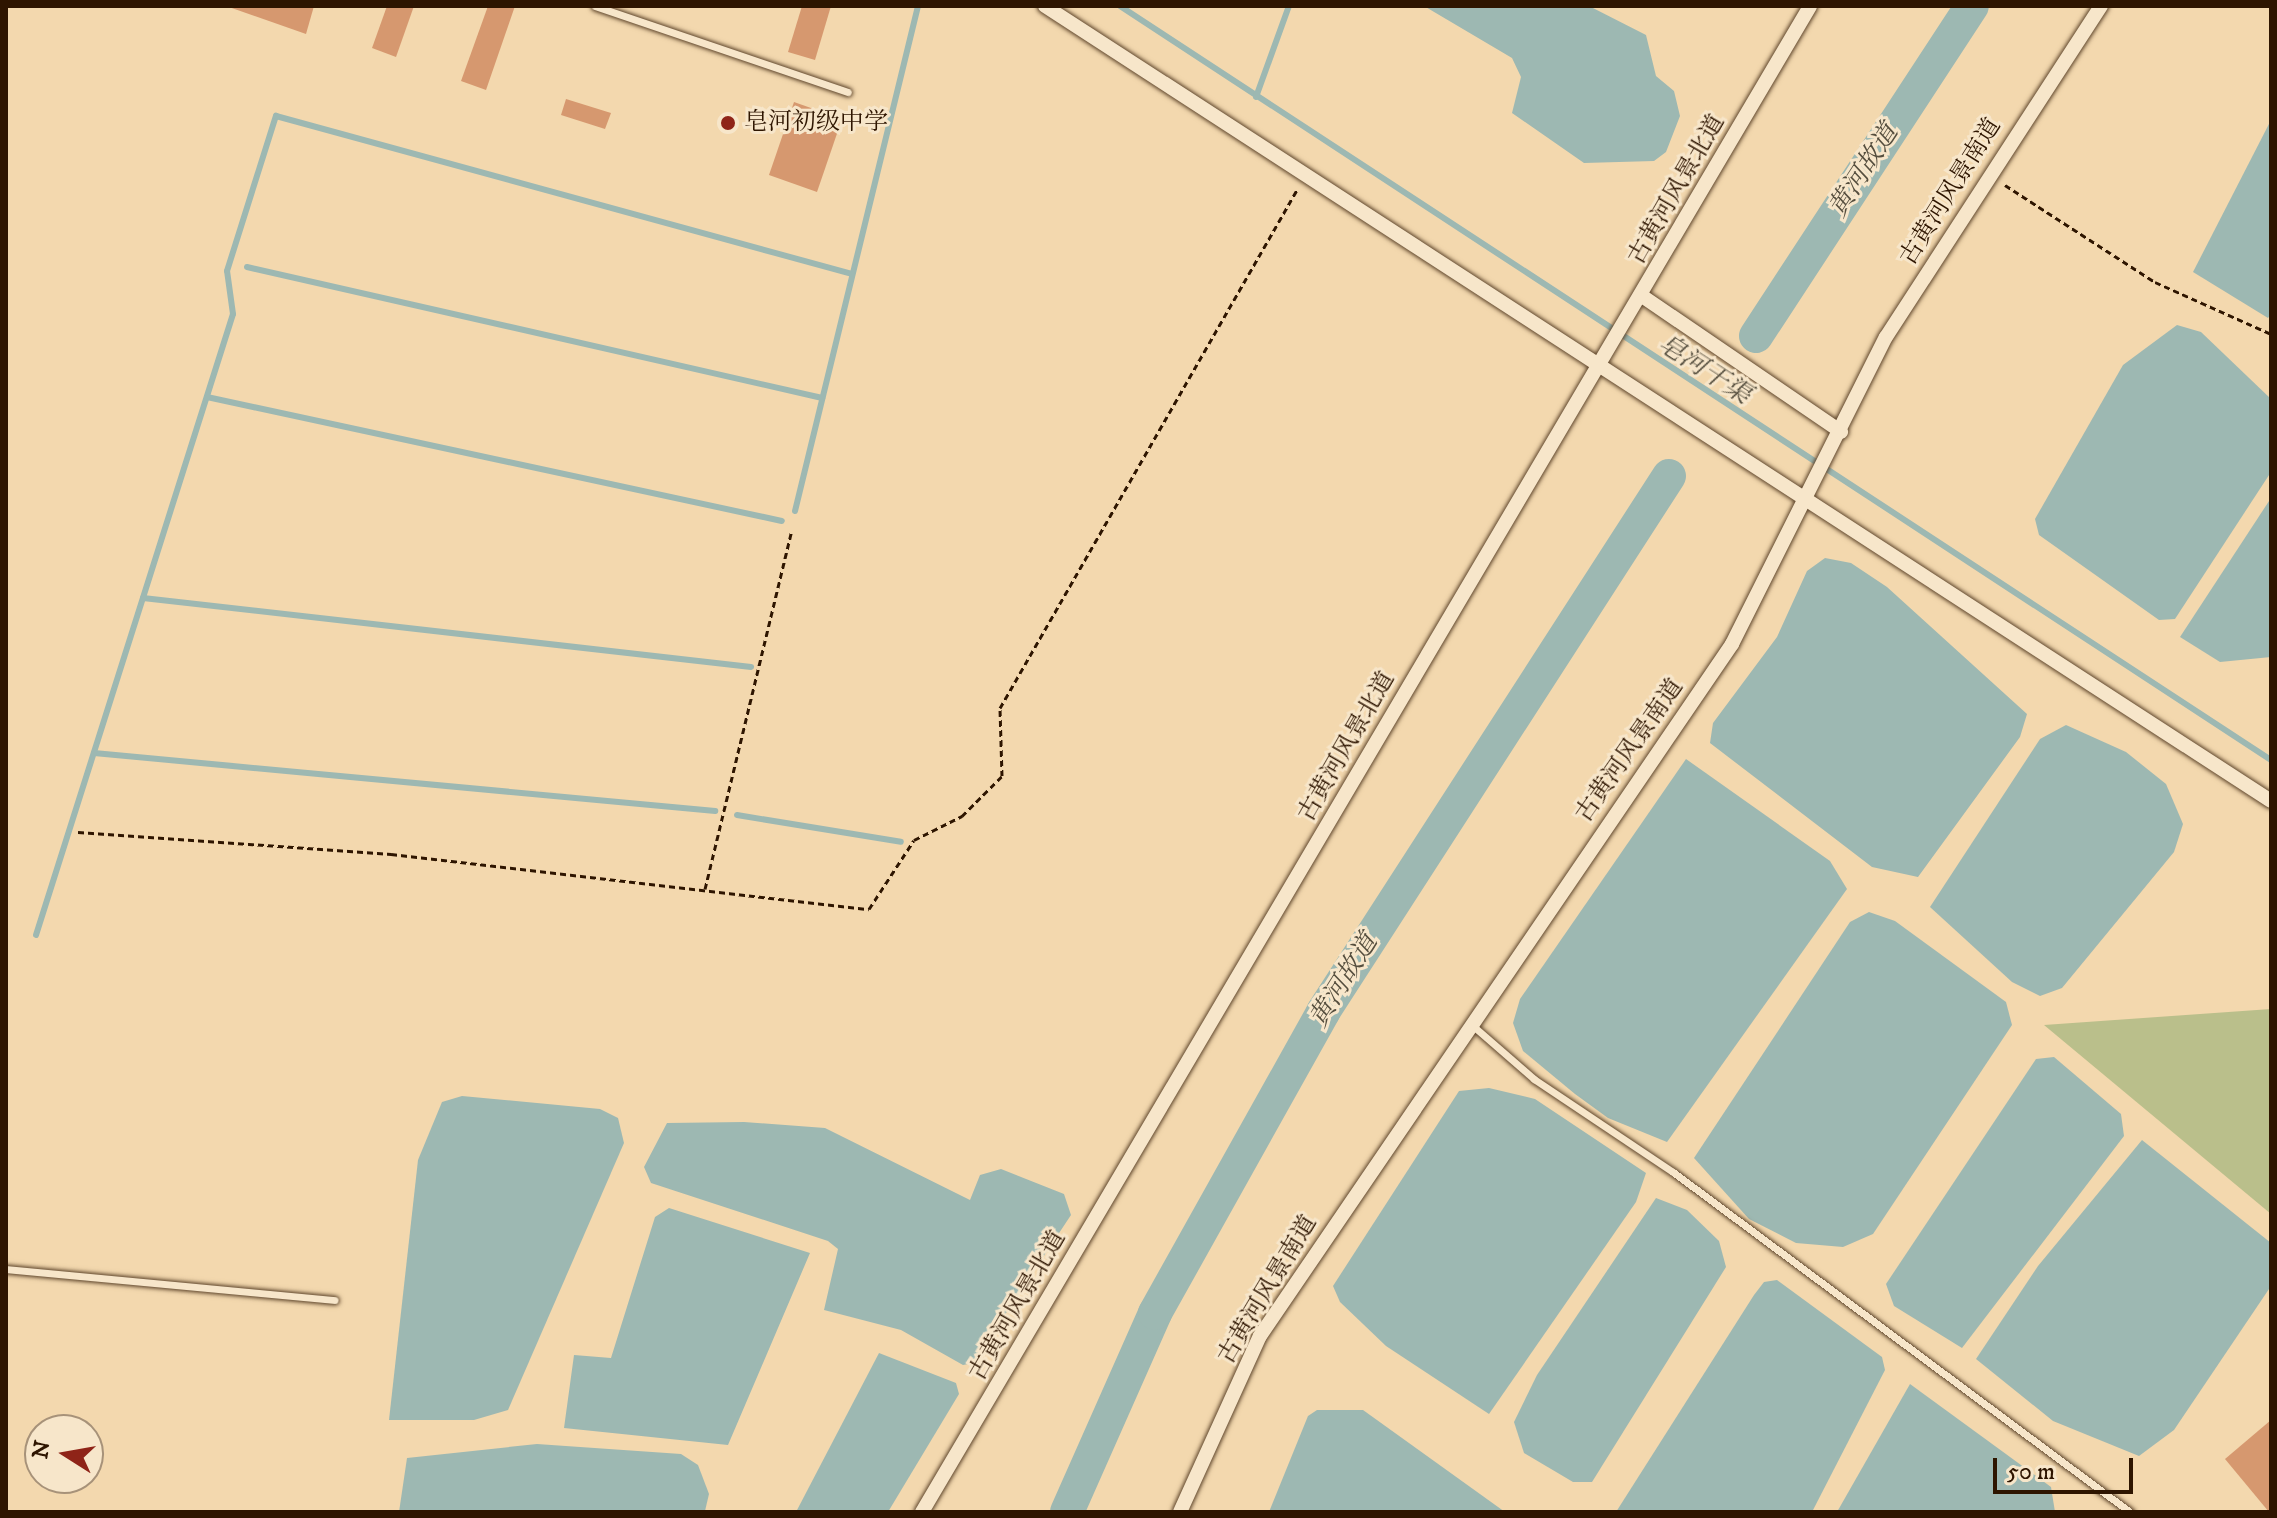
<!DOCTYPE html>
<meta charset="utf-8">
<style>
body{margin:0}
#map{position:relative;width:2277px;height:1518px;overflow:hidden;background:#f3d8ae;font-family:"IM FELL DW Pica","Noto Serif SC",serif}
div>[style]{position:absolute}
.green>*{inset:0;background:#babf8b}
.water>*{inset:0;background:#9db8b2}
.stream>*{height:6px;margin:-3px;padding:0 3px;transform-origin:3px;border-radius:3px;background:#9db8b2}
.river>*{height:34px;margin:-17px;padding:0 17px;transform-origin:17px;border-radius:17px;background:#9db8b2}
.building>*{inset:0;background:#d6986f}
.path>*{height:3px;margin-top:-1.5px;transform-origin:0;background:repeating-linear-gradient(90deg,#2e1500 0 6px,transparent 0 10px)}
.roads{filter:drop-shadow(0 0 2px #5f462c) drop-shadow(0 0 2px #5f462c)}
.lane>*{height:7px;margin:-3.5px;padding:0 3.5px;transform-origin:3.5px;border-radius:3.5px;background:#f7e6ca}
.street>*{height:14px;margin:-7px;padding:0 7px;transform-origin:7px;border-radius:7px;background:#f7e6ca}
.dots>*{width:22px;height:22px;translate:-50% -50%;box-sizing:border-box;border:4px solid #f7e6ca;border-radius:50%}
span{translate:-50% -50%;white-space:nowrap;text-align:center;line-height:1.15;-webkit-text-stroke:6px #f7e6ca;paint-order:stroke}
.poi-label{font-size:24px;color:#2e1500}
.left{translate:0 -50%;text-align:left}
.street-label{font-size:24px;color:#2e1500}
.water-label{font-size:26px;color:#554e3e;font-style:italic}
.frame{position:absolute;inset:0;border:8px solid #2e1500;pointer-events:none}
.north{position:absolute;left:24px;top:1414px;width:80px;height:80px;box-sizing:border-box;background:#f7e6ca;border:2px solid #a79279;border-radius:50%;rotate:281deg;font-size:22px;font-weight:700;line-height:32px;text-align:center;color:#2e1500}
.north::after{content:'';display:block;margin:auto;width:28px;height:36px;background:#8f2418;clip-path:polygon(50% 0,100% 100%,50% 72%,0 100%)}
.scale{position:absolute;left:1993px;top:1458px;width:140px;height:36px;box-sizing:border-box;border:4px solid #2e1500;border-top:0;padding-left:10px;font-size:24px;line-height:28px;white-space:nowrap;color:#2e1500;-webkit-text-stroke:6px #f7e6ca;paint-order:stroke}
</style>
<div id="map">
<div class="green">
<div style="clip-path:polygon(2271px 1009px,2271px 1214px,2044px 1025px)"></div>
</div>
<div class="water">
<div style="clip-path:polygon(1424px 6px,1589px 6px,1646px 35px,1656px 76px,1674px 91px,1680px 116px,1666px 152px,1654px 161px,1584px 163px,1512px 113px,1521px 77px,1512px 58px)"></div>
<div style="clip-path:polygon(2271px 120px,2271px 314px,2268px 318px,2193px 272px)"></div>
<div style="clip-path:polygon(2177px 325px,2201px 332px,2271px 399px,2271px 472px,2175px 619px,2159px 620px,2039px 535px,2035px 519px,2123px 365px)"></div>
<div style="clip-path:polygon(2271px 498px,2271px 657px,2220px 662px,2180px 637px)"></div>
<div style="clip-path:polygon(1825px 558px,1851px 563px,1887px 587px,2027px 714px,2020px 737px,1918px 877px,1872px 867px,1710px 743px,1713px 723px,1777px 637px,1807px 571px)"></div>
<div style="clip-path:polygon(2066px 725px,2126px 752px,2166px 784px,2183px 824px,2174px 852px,2062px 988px,2040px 996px,2012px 982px,1930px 907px,2040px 739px)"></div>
<div style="clip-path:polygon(1686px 759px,1830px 861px,1847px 889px,1667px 1142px,1608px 1118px,1575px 1094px,1523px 1051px,1513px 1023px,1520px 999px)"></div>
<div style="clip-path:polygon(1869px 912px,1895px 921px,2006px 1002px,2012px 1025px,1873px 1234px,1843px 1247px,1796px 1243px,1749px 1219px,1694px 1158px,1850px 922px)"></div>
<div style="clip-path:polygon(2054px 1057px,2121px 1114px,2124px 1136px,1962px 1348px,1894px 1306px,1886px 1284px,2036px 1059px)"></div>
<div style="clip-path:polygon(1489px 1088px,1535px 1099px,1646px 1173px,1636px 1202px,1489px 1414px,1386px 1346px,1340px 1302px,1333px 1286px,1459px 1091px)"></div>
<div style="clip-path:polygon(462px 1096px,600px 1109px,618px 1118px,624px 1143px,508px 1410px,474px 1420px,389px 1420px,418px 1160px,442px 1102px)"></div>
<div style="clip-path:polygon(744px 1122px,825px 1128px,970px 1200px,980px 1175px,1001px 1169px,1064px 1194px,1071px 1215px,973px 1363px,963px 1365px,901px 1330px,824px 1310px,838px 1249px,828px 1241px,651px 1183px,644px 1167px,667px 1123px)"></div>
<div style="clip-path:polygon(2142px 1140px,2271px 1243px,2271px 1286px,2174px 1430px,2139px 1456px,2053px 1421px,1976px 1359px,2038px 1266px)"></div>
<div style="clip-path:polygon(1656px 1198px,1687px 1210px,1719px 1241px,1726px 1267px,1592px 1482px,1573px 1482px,1524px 1453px,1514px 1422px,1537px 1375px)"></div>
<div style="clip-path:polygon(669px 1208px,810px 1253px,728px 1445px,564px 1428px,574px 1355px,611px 1358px,655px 1217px)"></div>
<div style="clip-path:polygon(1777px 1280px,1882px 1357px,1885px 1370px,1812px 1512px,1616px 1512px,1754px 1295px,1764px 1282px)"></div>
<div style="clip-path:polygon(879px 1353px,956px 1383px,959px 1394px,888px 1512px,796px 1512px)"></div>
<div style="clip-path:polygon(1910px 1384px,2051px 1487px,2055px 1512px,1837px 1512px)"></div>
<div style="clip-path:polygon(1317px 1410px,1363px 1410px,1505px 1512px,1269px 1512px,1308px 1416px)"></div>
<div style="clip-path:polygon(537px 1444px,681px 1454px,698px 1465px,709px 1494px,705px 1511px,399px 1512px,407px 1458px)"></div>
</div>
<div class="stream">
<div style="left:1120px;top:6px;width:1376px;rotate:33.23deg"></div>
<div style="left:1256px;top:97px;width:97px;rotate:-70.1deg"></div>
<div style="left:247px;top:267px;width:590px;rotate:12.83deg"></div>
<div style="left:207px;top:397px;width:588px;rotate:12.17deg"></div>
<div style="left:795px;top:511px;width:520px;rotate:-76.31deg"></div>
<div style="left:143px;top:598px;width:612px;rotate:6.47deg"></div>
<div style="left:94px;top:753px;width:624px;rotate:5.34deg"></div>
<div style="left:737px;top:815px;width:166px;rotate:9.3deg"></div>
<div style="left:36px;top:935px;width:651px;rotate:-72.4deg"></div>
<div style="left:233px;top:314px;width:43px;rotate:-97.9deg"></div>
<div style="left:227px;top:271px;width:163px;rotate:-72.5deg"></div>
<div style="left:276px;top:116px;width:597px;rotate:15.34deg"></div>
</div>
<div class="river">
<div style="left:1756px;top:336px;width:394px;rotate:-56.8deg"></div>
<div style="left:1067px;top:1512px;width:218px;rotate:-66.1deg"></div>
<div style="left:1155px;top:1313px;width:345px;rotate:-60.8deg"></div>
<div style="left:1323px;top:1012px;width:638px;rotate:-57.16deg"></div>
</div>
<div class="building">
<div style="clip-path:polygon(226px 6px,314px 6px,306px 34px)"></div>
<div style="clip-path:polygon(387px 6px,414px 6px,396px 57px,372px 48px)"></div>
<div style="clip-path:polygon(488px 6px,515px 6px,486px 90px,461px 81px)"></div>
<div style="clip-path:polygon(802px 6px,831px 6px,815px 60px,788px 52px)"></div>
<div style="clip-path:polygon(566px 99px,611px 113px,605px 129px,561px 115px)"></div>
<div style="clip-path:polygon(794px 102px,842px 119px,817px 192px,769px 175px)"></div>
<div style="clip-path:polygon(2271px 1420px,2271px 1512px,2269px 1512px,2225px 1459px)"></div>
</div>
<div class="path">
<div style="left:2005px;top:185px;width:179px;rotate:32.9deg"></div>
<div style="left:2155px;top:282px;width:127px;rotate:24.1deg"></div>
<div style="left:78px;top:832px;width:314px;rotate:4deg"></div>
<div style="left:391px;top:854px;width:481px;rotate:6.6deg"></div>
<div style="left:869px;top:909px;width:82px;rotate:-56.9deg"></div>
<div style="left:914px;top:840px;width:54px;rotate:-26.6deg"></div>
<div style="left:962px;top:816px;width:57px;rotate:-45deg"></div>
<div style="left:1002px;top:776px;width:68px;rotate:-91.7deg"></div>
<div style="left:1000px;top:708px;width:599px;rotate:-60.18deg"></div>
<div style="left:705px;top:889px;width:369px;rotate:-76.4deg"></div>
</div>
<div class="roads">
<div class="lane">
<div style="left:595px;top:6px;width:267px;rotate:18.8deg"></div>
<div style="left:1473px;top:1026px;width:81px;rotate:41deg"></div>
<div style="left:1534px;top:1079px;width:167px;rotate:33.8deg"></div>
<div style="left:1673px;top:1172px;width:570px;rotate:36.65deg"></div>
<div style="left:6px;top:1269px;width:330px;rotate:5.4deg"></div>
</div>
<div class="street">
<div style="left:1045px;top:6px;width:1461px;rotate:32.96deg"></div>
<div style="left:1642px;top:296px;width:241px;rotate:34.3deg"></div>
<div style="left:922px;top:1512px;width:1748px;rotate:-59.47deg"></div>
<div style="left:1180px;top:1512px;width:193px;rotate:-65.6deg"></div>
<div style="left:1260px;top:1336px;width:838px;rotate:-55.7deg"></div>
<div style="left:1732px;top:644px;width:343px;rotate:-63.4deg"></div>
<div style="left:1886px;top:337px;width:395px;rotate:-57deg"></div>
</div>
</div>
<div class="dots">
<div style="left:728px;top:123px;background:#8f2418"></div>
</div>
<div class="poi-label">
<span class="left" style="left:744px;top:123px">皂河初级中学</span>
</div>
<div class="street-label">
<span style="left:1677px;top:190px;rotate:-60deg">古黄河风景北道</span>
<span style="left:1951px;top:192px;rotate:-58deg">古黄河风景南道</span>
<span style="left:1347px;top:747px;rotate:-60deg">古黄河风景北道</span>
<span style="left:1630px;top:751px;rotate:-55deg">古黄河风景南道</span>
<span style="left:1268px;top:1290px;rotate:-59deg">古黄河风景南道</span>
<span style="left:1018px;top:1306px;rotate:-60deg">古黄河风景北道</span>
</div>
<div class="water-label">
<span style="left:1864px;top:171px;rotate:-57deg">黄河故道</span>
<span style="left:1704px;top:370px;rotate:33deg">皂河干渠</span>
<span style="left:1344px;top:981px;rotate:-58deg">黄河故道</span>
</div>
<div class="frame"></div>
<div class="north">N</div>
<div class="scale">50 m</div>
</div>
